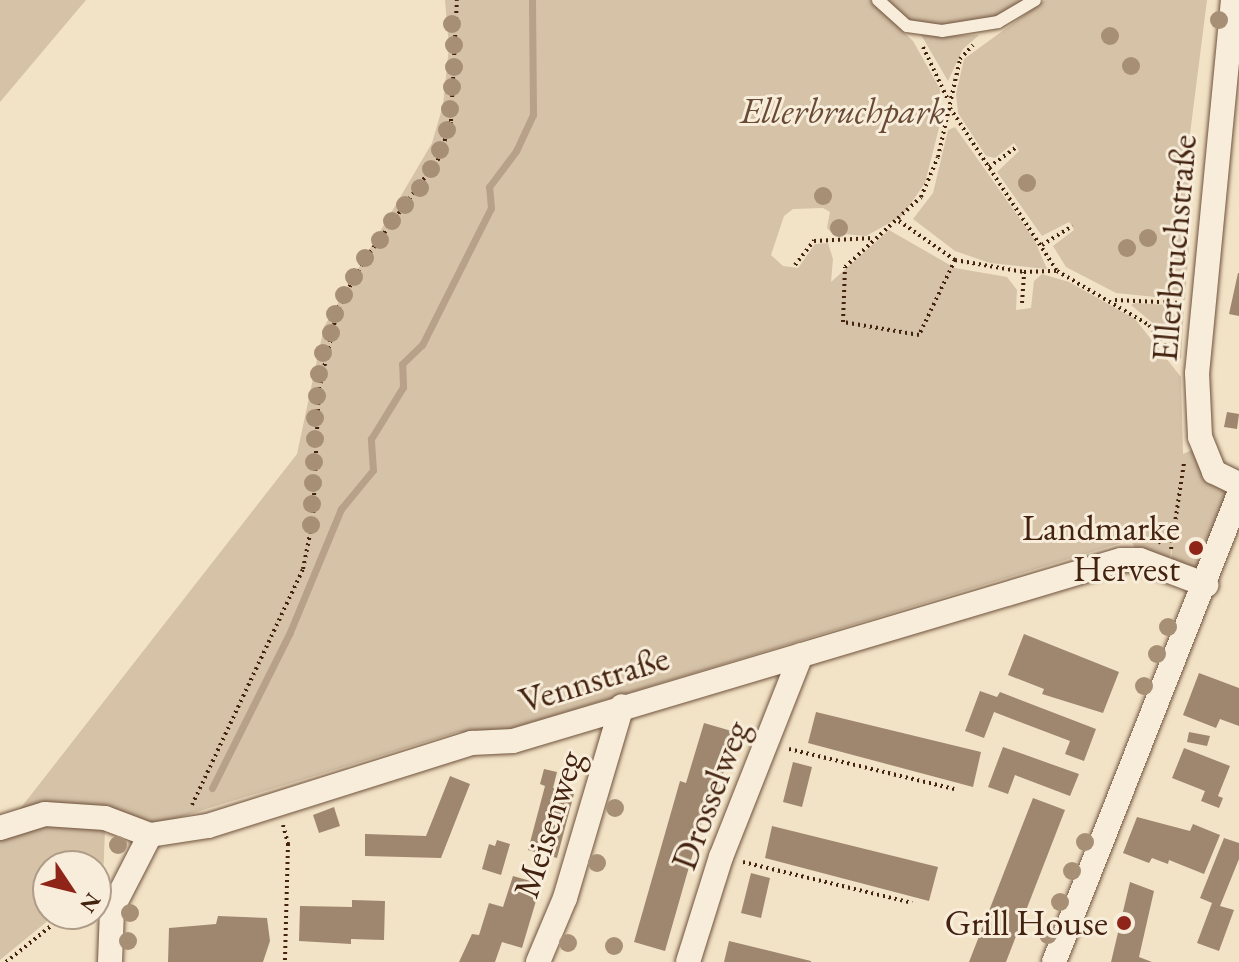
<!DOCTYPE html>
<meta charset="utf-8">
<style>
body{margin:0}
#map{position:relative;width:1239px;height:962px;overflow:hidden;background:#f3e3c6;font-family:"EB Garamond",serif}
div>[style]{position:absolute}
.green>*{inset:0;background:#d5c2a7}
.stream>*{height:7px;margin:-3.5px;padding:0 3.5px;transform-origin:3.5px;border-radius:3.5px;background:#b7a188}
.building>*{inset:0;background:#9f866e}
.path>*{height:4px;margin-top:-2px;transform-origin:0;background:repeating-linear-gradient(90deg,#43220f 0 2px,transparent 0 6px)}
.roads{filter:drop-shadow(0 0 2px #6f523d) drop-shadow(0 0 2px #6f523d)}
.service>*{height:12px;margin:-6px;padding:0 6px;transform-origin:6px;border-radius:6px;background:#f7edda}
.minor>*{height:24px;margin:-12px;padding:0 12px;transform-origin:12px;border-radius:12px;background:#f7edda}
.trees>*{width:18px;height:18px;margin:-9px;border-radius:50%;background:#a78f76}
.dots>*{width:22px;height:22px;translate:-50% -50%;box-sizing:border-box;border:4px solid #f7edda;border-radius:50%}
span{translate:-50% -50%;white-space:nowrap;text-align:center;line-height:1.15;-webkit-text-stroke:6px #f7edda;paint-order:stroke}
.park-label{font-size:36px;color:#684a35;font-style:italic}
.street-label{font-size:36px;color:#43220f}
.poi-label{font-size:36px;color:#43220f}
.right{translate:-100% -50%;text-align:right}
.north{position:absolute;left:32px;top:850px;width:80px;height:80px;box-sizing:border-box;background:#f7edda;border:2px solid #af9c89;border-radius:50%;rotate:125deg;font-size:22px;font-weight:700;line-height:32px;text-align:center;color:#43220f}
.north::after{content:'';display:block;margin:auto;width:28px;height:36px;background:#8f2418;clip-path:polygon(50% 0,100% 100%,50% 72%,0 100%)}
</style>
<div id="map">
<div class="green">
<div style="clip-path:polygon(0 0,86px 0,0 102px)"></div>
<div style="clip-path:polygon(445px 0,870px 0,913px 41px,940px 89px,940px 124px,925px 183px,902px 216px,866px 236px,832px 233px,827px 228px,830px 212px,823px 208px,793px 209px,784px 216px,771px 255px,783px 266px,798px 268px,815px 244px,828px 243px,833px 259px,831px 282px,889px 230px,955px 268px,1007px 277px,1017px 290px,1016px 310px,1031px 308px,1034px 281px,1042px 274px,1069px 282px,1135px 319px,1181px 377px,1183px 454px,1199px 447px,1239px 488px,1204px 582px,1170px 571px,1173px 539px,1168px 572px,1140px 559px,1131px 540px,490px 735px,458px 732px,151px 826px,105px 829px,103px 880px,96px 885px,96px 866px,48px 866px,48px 914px,56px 914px,0 960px,0 818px,16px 814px,297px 454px,324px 327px,432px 143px,443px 105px,449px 47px)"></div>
<div style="clip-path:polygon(878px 0,1034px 0,968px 30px,907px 26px)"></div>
<div style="clip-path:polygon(1045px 0,1207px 0,1190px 134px,1189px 210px,1181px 209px,1179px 229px,1189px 244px,1185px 300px,1116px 293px,1066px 267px,1053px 246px,1074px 230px,1072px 226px,1069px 222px,1042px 236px,997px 172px,1019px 151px,1017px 147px,1014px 143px,995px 158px,986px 156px,958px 113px,956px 94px,964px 59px)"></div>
<div style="clip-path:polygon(920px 33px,945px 36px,979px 35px,963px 49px,948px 81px)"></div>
<div style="clip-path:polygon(955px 127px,1034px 239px,1047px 269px,990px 263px,955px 251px,913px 219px,933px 193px,948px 130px)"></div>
<div style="clip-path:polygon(1135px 303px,1184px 306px,1181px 359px,1160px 329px,1131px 305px)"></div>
</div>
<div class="stream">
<div style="left:212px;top:788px;width:174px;rotate:-63.4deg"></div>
<div style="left:290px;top:632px;width:133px;rotate:-67.5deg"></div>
<div style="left:341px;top:509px;width:50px;rotate:-50.6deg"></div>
<div style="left:373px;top:470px;width:31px;rotate:-94deg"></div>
<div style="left:371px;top:439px;width:61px;rotate:-58.4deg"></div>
<div style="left:403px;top:387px;width:23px;rotate:-92deg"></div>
<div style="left:402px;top:364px;width:28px;rotate:-44deg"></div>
<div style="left:422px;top:345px;width:153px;rotate:-63.3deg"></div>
<div style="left:491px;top:208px;width:21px;rotate:-95deg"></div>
<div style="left:489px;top:187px;width:45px;rotate:-53.1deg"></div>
<div style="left:516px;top:151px;width:40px;rotate:-65deg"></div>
<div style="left:533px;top:115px;width:115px;rotate:-90.5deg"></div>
</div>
<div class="building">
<div style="clip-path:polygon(1238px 273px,1239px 273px,1239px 316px,1229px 314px)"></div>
<div style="clip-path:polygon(1227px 412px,1239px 414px,1237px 429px,1224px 427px)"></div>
<div style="clip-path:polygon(1024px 634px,1119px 672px,1103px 713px,1042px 694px,1044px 689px,1008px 675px)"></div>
<div style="clip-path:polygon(1199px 673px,1239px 688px,1239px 726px,1220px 719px,1216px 728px,1183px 715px)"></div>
<div style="clip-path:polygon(980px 691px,997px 697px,1000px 692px,1096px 729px,1084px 761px,1065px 754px,1070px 741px,994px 712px,984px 738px,965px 731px)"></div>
<div style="clip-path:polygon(816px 712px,981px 752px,973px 787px,808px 743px)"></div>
<div style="clip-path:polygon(704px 723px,735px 732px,718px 792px,711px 790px,665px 951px,634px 942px,680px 781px,686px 783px)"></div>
<div style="clip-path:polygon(1189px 732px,1210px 736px,1207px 746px,1187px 742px)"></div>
<div style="clip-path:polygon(1003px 747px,1079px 774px,1070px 796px,1015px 775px,1008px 794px,988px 787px)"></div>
<div style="clip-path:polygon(1184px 748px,1230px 766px,1218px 796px,1223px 798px,1219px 808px,1201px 801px,1205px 791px,1172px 778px)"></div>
<div style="clip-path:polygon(793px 762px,812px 767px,802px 807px,783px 802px)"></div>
<div style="clip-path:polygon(544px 769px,557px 772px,553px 788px,574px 794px,557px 858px,528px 850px,545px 786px,540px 784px)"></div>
<div style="clip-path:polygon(450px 776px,470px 784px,441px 858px,365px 856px,365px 834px,426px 836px)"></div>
<div style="clip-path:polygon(1033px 798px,1065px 810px,1006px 962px,969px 962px)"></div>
<div style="clip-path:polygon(334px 807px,340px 826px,319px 833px,313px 815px)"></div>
<div style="clip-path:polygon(1137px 817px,1190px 831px,1193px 824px,1220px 835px,1204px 874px,1169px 860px,1168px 864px,1152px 858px,1149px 863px,1123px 853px)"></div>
<div style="clip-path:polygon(772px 826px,938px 867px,929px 901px,765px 858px)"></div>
<div style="clip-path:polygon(1224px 838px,1239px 843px,1239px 859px,1220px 906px,1234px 910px,1219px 951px,1197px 943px,1212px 903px,1200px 898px)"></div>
<div style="clip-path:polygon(497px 840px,510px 844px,501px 875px,482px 869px,489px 844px,495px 846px)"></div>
<div style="clip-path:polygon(751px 873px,770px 878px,761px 918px,741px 913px)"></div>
<div style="clip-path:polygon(513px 876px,541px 884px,522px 948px,502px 942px,495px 962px,459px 962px,472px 934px,479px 935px,489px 903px,503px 907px)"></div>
<div style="clip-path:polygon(1130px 882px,1154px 891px,1139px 957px,1152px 962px,1111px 962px)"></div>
<div style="clip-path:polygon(352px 900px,385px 901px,384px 940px,351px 939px,351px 944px,299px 941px,300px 906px,352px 907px)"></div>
<div style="clip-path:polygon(218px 916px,267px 918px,270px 941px,263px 962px,168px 962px,169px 928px,216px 924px)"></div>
<div style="clip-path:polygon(729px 941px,811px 961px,811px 962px,724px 962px)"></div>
</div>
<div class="path">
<div style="left:923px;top:47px;width:59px;rotate:64.7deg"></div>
<div style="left:950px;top:108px;width:195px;rotate:56.7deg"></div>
<div style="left:1057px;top:271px;width:107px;rotate:30.4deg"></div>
<div style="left:1149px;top:325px;width:42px;rotate:51.8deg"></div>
<div style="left:1191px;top:164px;width:19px;rotate:-84deg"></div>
<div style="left:989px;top:167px;width:34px;rotate:-36deg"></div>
<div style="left:899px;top:221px;width:68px;rotate:34.9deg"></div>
<div style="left:955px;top:260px;width:70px;rotate:9.9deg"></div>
<div style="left:1024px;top:272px;width:33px;rotate:-2deg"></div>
<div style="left:1042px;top:245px;width:36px;rotate:-32deg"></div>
<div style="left:955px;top:260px;width:83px;rotate:115.6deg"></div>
<div style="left:919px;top:335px;width:77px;rotate:-170.3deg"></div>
<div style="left:843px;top:322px;width:55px;rotate:-87.9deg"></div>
<div style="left:845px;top:267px;width:103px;rotate:-42.6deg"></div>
<div style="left:921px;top:197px;width:43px;rotate:-67deg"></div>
<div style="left:938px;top:157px;width:100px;rotate:-77.3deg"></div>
<div style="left:960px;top:59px;width:19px;rotate:-47deg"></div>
<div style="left:795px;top:265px;width:31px;rotate:-52deg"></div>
<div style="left:814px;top:241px;width:60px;rotate:-2.9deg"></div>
<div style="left:1115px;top:300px;width:67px;rotate:2.6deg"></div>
<div style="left:1022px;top:303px;width:31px;rotate:-86deg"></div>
<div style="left:1158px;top:543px;width:19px;rotate:-43deg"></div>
<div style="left:1171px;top:549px;width:87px;rotate:-81.4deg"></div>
<div style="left:789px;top:749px;width:170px;rotate:13.6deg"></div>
<div style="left:192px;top:805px;width:261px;rotate:-64.8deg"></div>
<div style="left:303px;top:569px;width:51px;rotate:-78.7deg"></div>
<div style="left:313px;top:519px;width:130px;rotate:-87.4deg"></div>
<div style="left:319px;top:389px;width:83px;rotate:-76.8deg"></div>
<div style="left:338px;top:308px;width:52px;rotate:-61.5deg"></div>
<div style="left:363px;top:262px;width:129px;rotate:-53.8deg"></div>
<div style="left:439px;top:158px;width:39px;rotate:-72deg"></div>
<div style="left:451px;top:121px;width:121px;rotate:-87.2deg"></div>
<div style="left:283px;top:825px;width:20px;rotate:75deg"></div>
<div style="left:288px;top:844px;width:118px;rotate:91.5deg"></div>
<div style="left:743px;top:862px;width:174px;rotate:13.6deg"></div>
<div style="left:6px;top:962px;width:77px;rotate:-38.7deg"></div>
</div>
<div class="roads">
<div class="service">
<div style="left:878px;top:0;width:39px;rotate:42deg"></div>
<div style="left:907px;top:26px;width:35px;rotate:8deg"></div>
<div style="left:942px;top:31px;width:57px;rotate:-9.1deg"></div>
<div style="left:998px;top:22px;width:43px;rotate:-30.7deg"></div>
</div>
<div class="minor">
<div style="left:1233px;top:0;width:375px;rotate:95.5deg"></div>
<div style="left:1197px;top:373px;width:64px;rotate:87.3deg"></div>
<div style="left:1200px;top:437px;width:38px;rotate:68deg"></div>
<div style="left:1214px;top:472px;width:28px;rotate:26deg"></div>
<div style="left:0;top:828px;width:47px;rotate:-17.3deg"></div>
<div style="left:45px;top:814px;width:60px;rotate:3.8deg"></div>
<div style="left:105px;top:818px;width:48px;rotate:20.7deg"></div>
<div style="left:150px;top:835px;width:59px;rotate:-8.8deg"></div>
<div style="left:208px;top:826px;width:277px;rotate:-17.5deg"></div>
<div style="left:472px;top:743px;width:41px;rotate:-2.8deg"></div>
<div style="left:513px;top:741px;width:634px;rotate:-16.58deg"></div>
<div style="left:1121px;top:560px;width:19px"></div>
<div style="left:1140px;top:560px;width:71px;rotate:20.7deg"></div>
<div style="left:110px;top:962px;width:53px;rotate:-87.8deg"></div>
<div style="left:112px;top:909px;width:83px;rotate:-62.8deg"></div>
<div style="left:538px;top:962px;width:69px;rotate:-67.1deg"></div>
<div style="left:565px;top:898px;width:200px;rotate:-73.5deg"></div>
<div style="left:688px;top:962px;width:110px;rotate:-72.6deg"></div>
<div style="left:721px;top:857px;width:217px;rotate:-68.4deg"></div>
<div style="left:1054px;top:962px;width:503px;rotate:-68.43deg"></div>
</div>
</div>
<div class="trees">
<div style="left:1219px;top:20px"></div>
<div style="left:452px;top:24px"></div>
<div style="left:1110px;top:36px"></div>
<div style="left:454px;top:45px"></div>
<div style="left:1131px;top:66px"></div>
<div style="left:454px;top:67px"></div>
<div style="left:452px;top:87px"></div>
<div style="left:450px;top:109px"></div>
<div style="left:447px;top:130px"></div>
<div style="left:440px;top:150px"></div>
<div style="left:431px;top:169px"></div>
<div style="left:1027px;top:183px"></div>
<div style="left:420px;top:188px"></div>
<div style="left:823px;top:196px"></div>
<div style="left:405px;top:205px"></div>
<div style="left:392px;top:221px"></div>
<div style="left:839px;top:228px"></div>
<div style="left:1148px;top:238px"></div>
<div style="left:380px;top:240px"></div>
<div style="left:1127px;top:248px"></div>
<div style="left:365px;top:258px"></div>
<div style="left:354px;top:277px"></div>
<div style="left:344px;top:295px"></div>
<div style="left:335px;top:314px"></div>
<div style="left:331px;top:333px"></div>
<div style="left:323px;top:353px"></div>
<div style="left:319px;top:374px"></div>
<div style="left:317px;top:396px"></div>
<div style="left:315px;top:418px"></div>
<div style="left:315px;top:439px"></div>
<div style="left:314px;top:462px"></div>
<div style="left:313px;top:483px"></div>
<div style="left:312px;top:504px"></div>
<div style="left:311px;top:525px"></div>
<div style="left:1168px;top:627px"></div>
<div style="left:1157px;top:654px"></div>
<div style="left:1144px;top:686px"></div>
<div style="left:615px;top:808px"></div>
<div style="left:1085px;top:842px"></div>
<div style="left:118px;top:845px"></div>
<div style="left:597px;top:863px"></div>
<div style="left:1072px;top:871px"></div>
<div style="left:1060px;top:902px"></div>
<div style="left:130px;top:913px"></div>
<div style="left:1048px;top:935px"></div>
<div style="left:128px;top:941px"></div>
<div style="left:568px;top:943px"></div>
<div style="left:614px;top:946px"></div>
</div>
<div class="dots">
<div style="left:1196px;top:548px;background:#8f2418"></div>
<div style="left:1124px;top:923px;background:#8f2418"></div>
</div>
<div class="park-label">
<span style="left:843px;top:111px">Ellerbruchpark</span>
</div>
<div class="street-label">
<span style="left:1174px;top:248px;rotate:-85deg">Ellerbruchstraße</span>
<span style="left:594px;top:679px;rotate:-17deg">Vennstraße</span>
<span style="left:710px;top:795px;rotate:-69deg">Drosselweg</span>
<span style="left:548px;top:824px;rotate:-72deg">Meisenweg</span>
</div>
<div class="poi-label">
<span class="right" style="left:1180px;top:548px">Landmarke<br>Hervest</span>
<span class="right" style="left:1108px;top:923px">Grill House</span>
</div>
<div class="north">N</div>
</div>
